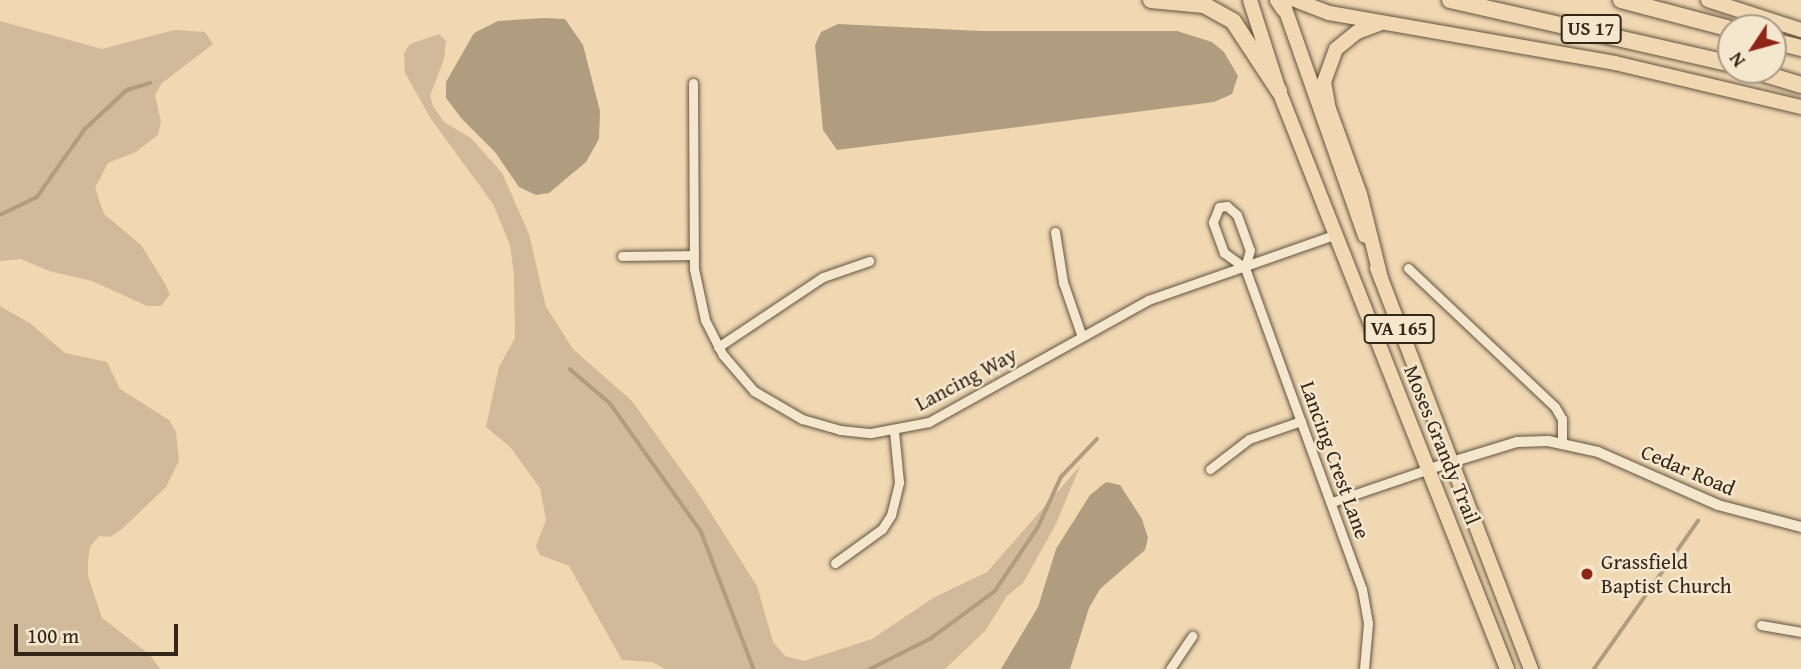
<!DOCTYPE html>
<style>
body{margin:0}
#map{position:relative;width:1801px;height:669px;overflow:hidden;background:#f0d8b3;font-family:"Gentium Book Plus",serif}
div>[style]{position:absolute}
.green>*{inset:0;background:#d0ba99}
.water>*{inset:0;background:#b09c7e}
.stream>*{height:3.5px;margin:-1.75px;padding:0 1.75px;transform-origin:1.75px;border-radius:1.75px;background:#b09c7e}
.roads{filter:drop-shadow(0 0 2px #63533f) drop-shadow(0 0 2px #63533f)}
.minor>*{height:9px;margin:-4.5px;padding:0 4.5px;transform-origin:4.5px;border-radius:4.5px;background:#f5e6ce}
.tertiary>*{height:10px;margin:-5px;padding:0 5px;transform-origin:5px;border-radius:5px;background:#f5e6ce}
.primary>*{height:14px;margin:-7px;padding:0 7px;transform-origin:7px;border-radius:7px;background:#f0d8b3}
.trunk>*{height:14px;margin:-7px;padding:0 7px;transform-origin:7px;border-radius:7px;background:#f0d8b3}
.motorway>*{height:16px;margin:-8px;padding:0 8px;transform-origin:8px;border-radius:8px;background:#f0d8b3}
.dots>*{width:19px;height:19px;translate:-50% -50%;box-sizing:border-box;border:4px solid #f5e6ce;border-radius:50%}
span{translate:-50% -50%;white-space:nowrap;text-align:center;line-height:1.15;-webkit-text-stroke:5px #f5e6ce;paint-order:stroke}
.shield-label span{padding:2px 5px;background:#f5e6ce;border:2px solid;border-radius:5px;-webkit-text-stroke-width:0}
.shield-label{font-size:19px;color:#342718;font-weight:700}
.street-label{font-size:21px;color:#342718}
.poi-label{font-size:21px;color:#342718}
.left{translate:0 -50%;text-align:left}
.north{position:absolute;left:1717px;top:14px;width:70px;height:70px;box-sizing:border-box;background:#f5e6ce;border:2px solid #a89a85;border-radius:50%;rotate:234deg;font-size:19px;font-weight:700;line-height:28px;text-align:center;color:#342718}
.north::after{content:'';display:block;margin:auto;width:24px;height:32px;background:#8f2418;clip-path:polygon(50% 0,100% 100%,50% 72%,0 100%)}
.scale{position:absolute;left:14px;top:624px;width:164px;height:32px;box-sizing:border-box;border:4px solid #342718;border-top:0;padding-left:9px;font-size:21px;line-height:24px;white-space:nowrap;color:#342718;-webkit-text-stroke:5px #f5e6ce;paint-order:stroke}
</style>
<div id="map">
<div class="green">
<div style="clip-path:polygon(0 21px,102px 49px,174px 30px,205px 32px,213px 44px,162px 83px,155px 95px,161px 122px,158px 135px,136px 152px,108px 163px,95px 188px,104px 214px,141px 245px,164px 282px,170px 294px,161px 306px,147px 306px,92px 281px,49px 271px,21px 259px,0 261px)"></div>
<div style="clip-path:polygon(439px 34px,446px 41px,444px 59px,430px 96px,433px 106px,444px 122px,471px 138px,502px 173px,529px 234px,546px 307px,573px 349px,632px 401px,700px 496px,757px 586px,773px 642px,785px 656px,804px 661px,872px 639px,933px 598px,987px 572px,1080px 466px,1056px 524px,1023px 583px,1007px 596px,985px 631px,945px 669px,665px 669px,652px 662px,622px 660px,569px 566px,540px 555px,536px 546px,546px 520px,540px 488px,510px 447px,486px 427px,499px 367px,515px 338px,514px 275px,510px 245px,493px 204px,431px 119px,405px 73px,404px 53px,410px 44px)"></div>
<div style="clip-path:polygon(0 306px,31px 324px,65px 353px,107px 362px,120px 389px,169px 420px,176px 432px,179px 461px,166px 487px,122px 529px,110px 537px,99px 536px,90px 547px,88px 561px,88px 576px,102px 618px,149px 654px,160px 669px,0 669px)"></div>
</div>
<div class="water">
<div style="clip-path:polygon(544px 18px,565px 19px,583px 45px,600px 111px,599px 139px,586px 162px,549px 193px,536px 195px,519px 187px,495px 152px,462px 119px,446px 98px,446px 82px,474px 33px,498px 21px)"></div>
<div style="clip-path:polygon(838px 24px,981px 31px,1177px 31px,1212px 42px,1224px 52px,1238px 76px,1232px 94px,1214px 102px,837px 150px,823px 130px,815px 45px,821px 32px)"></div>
<div style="clip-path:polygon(1106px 482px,1120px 485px,1142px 519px,1148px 538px,1145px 550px,1100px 589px,1089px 608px,1070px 669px,1001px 669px,1038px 607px,1056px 549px,1090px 495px)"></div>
</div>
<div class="stream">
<div style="left:0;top:215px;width:41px;rotate:-25.9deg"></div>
<div style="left:37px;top:197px;width:83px;rotate:-54.8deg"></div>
<div style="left:85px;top:129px;width:57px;rotate:-42.9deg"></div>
<div style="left:127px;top:90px;width:24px;rotate:-17deg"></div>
<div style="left:570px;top:369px;width:52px;rotate:40.4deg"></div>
<div style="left:610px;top:403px;width:157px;rotate:54.6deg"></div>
<div style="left:701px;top:531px;width:148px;rotate:69deg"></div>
<div style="left:870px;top:669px;width:67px;rotate:-26.6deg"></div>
<div style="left:930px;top:639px;width:81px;rotate:-36.4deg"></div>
<div style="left:995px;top:591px;width:77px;rotate:-56.1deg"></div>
<div style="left:1038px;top:527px;width:55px;rotate:-65.3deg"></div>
<div style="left:1061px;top:477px;width:52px;rotate:-46.5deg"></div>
<div style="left:1594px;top:669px;width:181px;rotate:-54.9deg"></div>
</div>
<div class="roads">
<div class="minor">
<div style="left:693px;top:83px;width:186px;rotate:89.7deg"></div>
<div style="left:694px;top:269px;width:52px;rotate:77.8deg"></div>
<div style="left:705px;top:320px;width:39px;rotate:63deg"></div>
<div style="left:723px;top:355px;width:48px;rotate:49.3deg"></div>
<div style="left:754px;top:391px;width:56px;rotate:30.3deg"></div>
<div style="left:802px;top:419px;width:40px;rotate:16deg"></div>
<div style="left:840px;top:430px;width:31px;rotate:6deg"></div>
<div style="left:871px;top:433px;width:59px;rotate:-10.7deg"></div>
<div style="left:929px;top:422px;width:251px;rotate:-29.1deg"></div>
<div style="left:1148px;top:300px;width:197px;rotate:-19.3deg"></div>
<div style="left:1227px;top:206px;width:13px;rotate:42deg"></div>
<div style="left:1237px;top:215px;width:37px;rotate:70deg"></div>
<div style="left:1250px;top:250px;width:19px;rotate:106deg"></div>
<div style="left:1245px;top:268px;width:26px;rotate:-144deg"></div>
<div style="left:1224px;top:253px;width:33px;rotate:-110deg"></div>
<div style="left:1213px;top:222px;width:16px;rotate:-68deg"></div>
<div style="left:1219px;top:207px;width:8px;rotate:-7deg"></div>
<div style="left:1055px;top:232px;width:51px;rotate:80.9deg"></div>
<div style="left:1063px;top:282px;width:55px;rotate:70.9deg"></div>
<div style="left:622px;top:256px;width:72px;rotate:-0.8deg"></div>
<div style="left:1245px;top:268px;width:342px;rotate:70deg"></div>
<div style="left:1362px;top:589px;width:35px;rotate:80deg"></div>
<div style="left:1368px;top:623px;width:46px;rotate:95deg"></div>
<div style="left:1408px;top:268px;width:202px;rotate:43.4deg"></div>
<div style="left:1555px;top:407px;width:14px;rotate:60deg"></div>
<div style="left:1562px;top:419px;width:25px;rotate:90deg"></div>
<div style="left:718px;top:347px;width:126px;rotate:-33.7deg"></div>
<div style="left:823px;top:277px;width:49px;rotate:-19.2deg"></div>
<div style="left:1210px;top:469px;width:49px;rotate:-37.6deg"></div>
<div style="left:1249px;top:439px;width:55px;rotate:-19.1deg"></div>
<div style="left:1332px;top:502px;width:102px;rotate:-18.8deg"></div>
<div style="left:835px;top:563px;width:58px;rotate:-35.9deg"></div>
<div style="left:882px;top:529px;width:17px;rotate:-57deg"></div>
<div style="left:891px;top:515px;width:34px;rotate:-76deg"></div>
<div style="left:899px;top:482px;width:51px;rotate:-95.6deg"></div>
<div style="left:1761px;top:625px;width:41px;rotate:9.9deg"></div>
<div style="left:1170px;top:669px;width:40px;rotate:-56deg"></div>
</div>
<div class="tertiary">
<div style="left:1429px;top:469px;width:92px;rotate:-17.1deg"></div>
<div style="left:1517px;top:442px;width:31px;rotate:-2deg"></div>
<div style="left:1548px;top:441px;width:51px;rotate:12.4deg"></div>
<div style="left:1598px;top:452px;width:131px;rotate:23.8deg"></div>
<div style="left:1718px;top:505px;width:86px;rotate:14.8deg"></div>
</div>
<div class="primary">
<div style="left:1250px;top:0;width:96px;rotate:72.3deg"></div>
<div style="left:1279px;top:91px;width:621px;rotate:68.47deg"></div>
<div style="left:1282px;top:0;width:250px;rotate:70.6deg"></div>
<div style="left:1377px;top:268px;width:430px;rotate:69deg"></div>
</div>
<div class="trunk">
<div style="left:1295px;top:0;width:36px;rotate:21deg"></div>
<div style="left:1329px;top:13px;width:290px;rotate:9.9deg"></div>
<div style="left:1615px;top:63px;width:191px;rotate:13.3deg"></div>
<div style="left:1708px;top:0;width:98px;rotate:17.9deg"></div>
<div style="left:1379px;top:24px;width:23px;rotate:160deg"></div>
<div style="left:1357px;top:32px;width:27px;rotate:141deg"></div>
<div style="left:1336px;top:49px;width:35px;rotate:110deg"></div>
<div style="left:1324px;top:82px;width:27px;rotate:80deg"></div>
<div style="left:1329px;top:109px;width:90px;rotate:70deg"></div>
<div style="left:1360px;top:194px;width:87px;rotate:76deg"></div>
</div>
<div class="motorway">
<div style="left:1151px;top:0;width:53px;rotate:5.4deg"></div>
<div style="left:1204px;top:5px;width:33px;rotate:29deg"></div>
<div style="left:1233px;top:21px;width:84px;rotate:56.7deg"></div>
<div style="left:1278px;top:0;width:11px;rotate:56deg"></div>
<div style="left:1450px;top:0;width:288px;rotate:12.8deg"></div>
<div style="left:1621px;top:0;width:114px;rotate:14.8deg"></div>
<div style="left:1773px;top:41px;width:29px;rotate:14deg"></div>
<div style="left:1752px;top:70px;width:51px;rotate:17deg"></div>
</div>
</div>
<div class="dots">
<div style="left:1587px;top:574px;background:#8f2418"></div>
</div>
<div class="shield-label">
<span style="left:1591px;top:29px">US 17</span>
<span style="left:1399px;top:329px">VA 165</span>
</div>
<div class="street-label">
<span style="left:966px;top:379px;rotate:-28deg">Lancing Way</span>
<span style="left:1442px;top:445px;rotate:68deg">Moses Grandy Trail</span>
<span style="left:1335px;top:460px;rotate:70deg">Lancing Crest Lane</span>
<span style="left:1688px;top:470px;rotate:23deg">Cedar Road</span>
</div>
<div class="poi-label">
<span class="left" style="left:1601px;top:574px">Grassfield<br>Baptist Church</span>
</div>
<div class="north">N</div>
<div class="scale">100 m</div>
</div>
